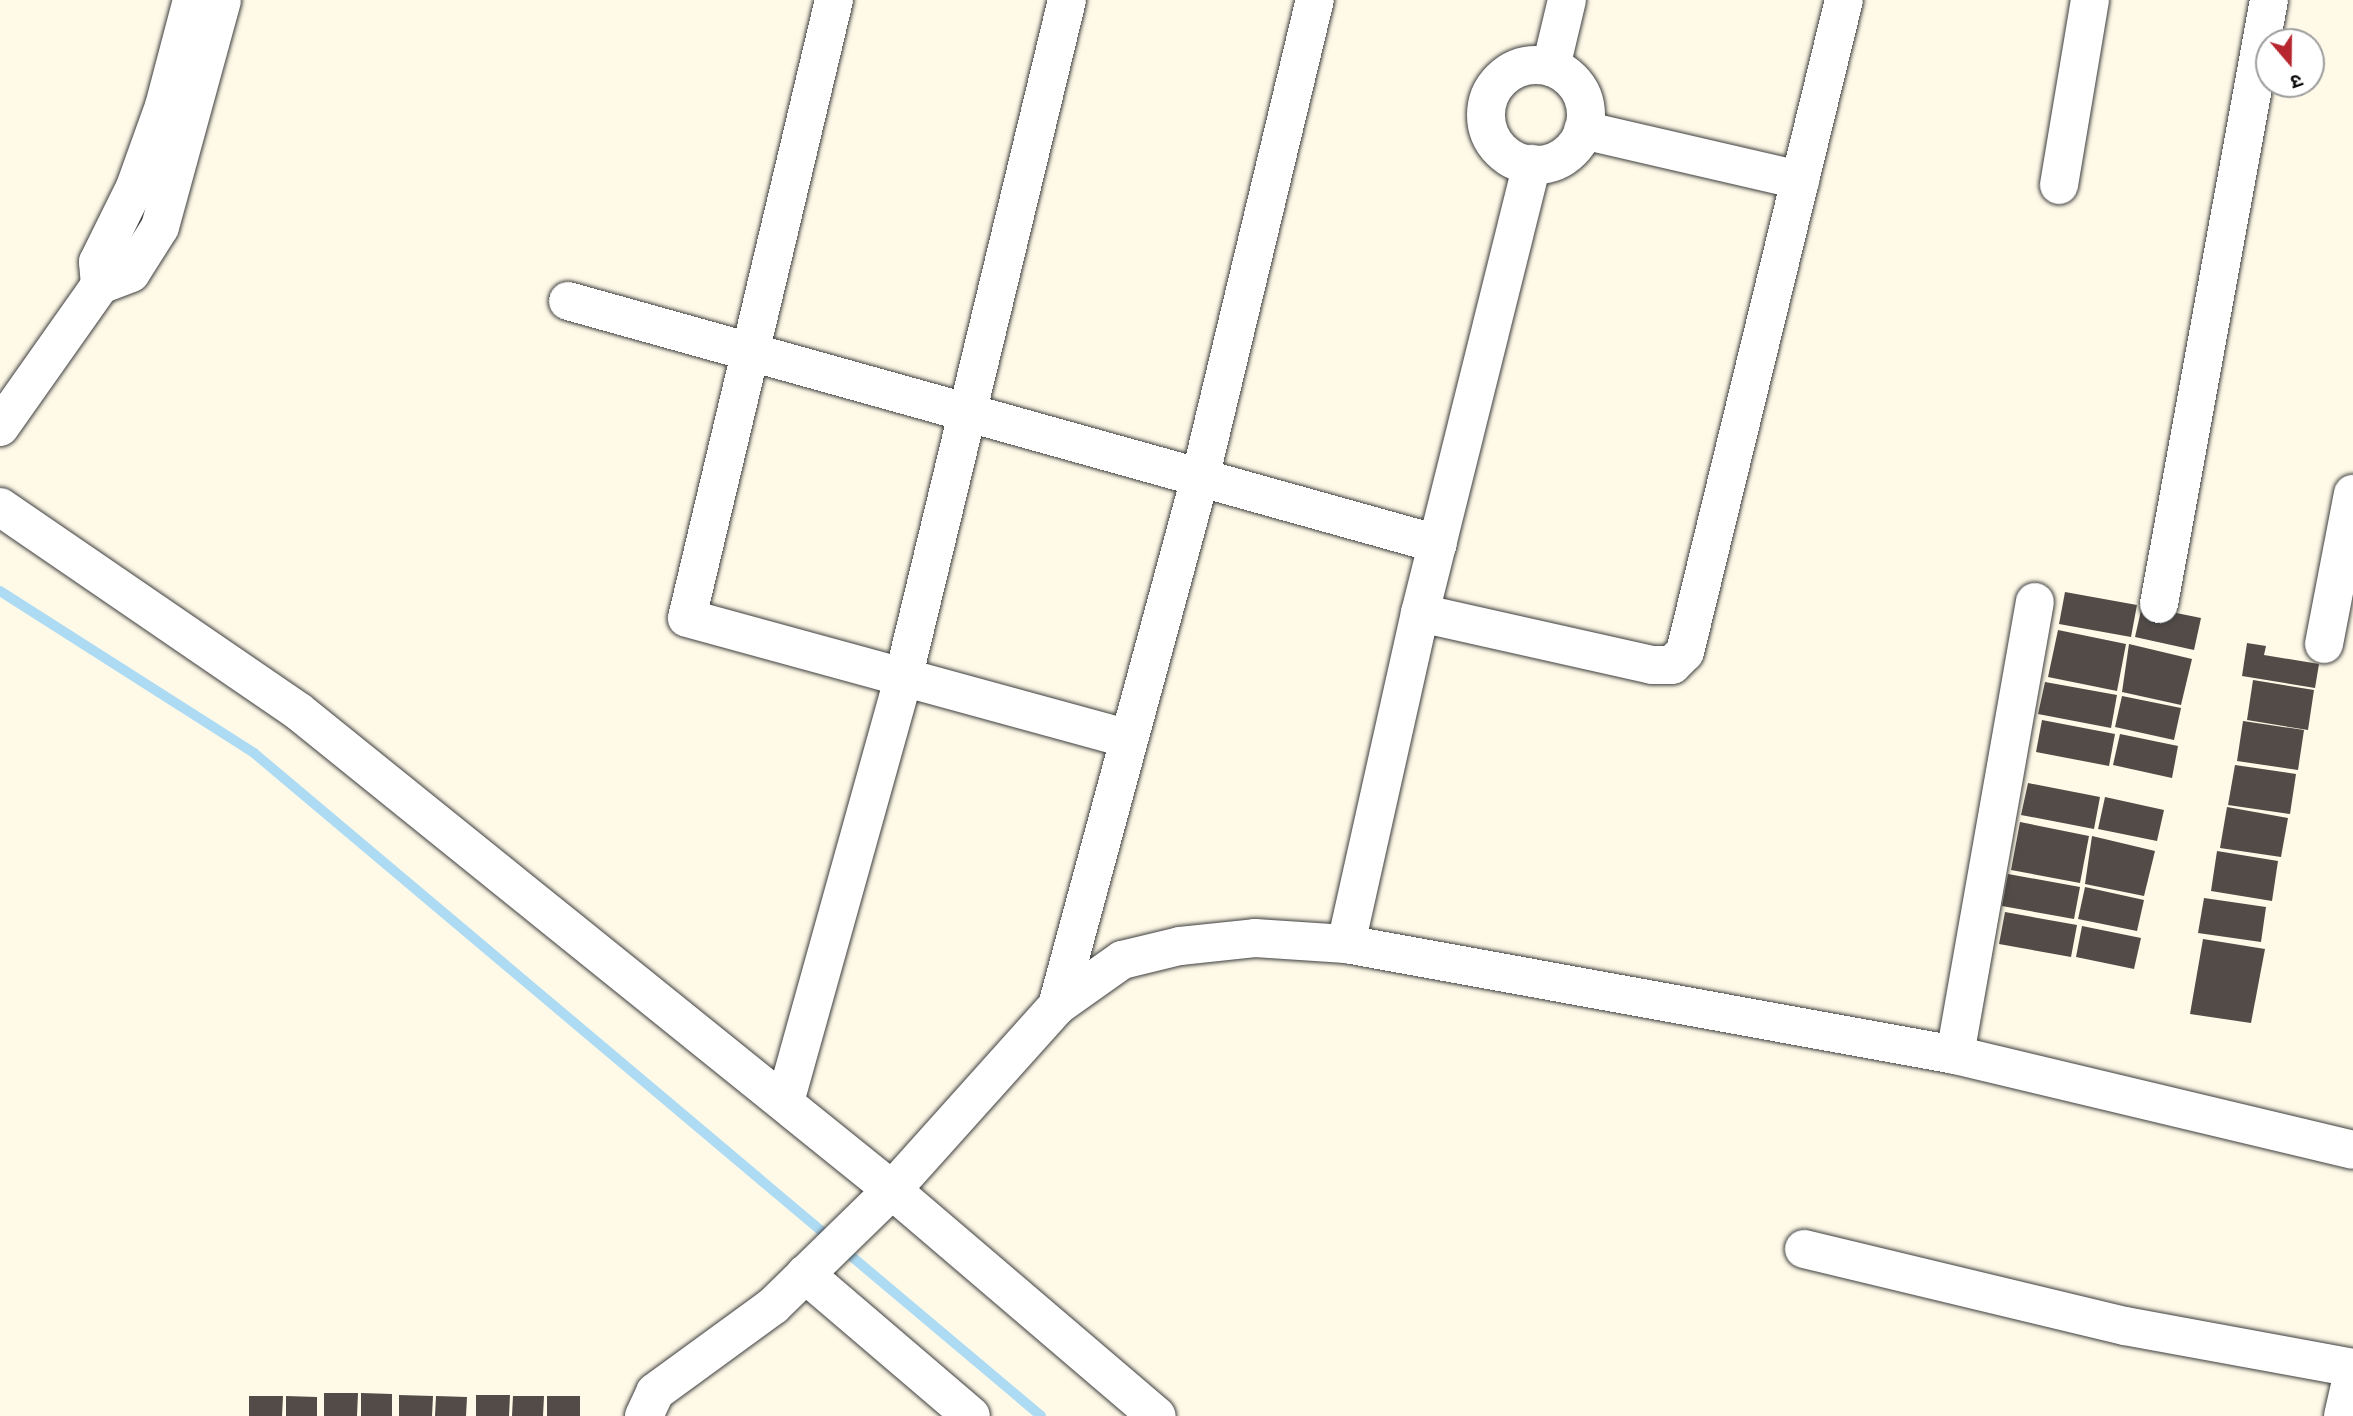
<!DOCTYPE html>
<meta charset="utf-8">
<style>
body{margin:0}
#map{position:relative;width:2353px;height:1416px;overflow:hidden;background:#fffae8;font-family:"Times New Roman","Noto Sans Devanagari",serif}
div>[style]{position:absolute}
.stream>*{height:10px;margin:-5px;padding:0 5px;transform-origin:5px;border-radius:5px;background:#aedbf4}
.building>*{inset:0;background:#524b47}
.roads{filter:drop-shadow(0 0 2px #3d3d3d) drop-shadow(0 0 2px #3d3d3d)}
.minor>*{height:38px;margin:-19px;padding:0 19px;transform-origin:19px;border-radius:19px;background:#fff}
.minor>.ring{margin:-19px;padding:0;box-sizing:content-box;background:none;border:38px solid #fff;border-radius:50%}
span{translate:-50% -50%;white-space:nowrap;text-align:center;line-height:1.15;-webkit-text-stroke:7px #fff;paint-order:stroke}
.north{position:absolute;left:2255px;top:28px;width:70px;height:70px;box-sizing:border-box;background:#fff;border:2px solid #9d9d9d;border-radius:50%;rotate:160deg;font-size:19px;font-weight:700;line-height:28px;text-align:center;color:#0a0a0a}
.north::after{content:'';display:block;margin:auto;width:24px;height:32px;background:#b62730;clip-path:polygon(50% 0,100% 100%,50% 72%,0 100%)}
</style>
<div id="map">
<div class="stream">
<div style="left:0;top:591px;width:301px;rotate:32.5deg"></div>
<div style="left:254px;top:753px;width:1029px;rotate:40.11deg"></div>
</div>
<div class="building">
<div style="clip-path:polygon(2065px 592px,2137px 605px,2131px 637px,2059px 624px)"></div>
<div style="clip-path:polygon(2142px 606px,2201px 618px,2194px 650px,2135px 637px)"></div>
<div style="clip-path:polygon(2058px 630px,2126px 644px,2117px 691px,2048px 677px)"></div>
<div style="clip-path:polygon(2247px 643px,2266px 646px,2264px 655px,2319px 664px,2315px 688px,2242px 676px)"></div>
<div style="clip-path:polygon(2129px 644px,2192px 659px,2181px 705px,2122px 692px)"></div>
<div style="clip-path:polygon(2253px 680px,2314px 690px,2308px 730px,2247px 720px)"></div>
<div style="clip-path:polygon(2045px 682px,2117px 695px,2111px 728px,2038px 714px)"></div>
<div style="clip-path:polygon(2122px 696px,2181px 708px,2174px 740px,2115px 727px)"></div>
<div style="clip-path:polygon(2042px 720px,2115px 734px,2109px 766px,2036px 752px)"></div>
<div style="clip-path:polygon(2243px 721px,2304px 730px,2298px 770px,2237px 761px)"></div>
<div style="clip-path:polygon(2120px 734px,2178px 746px,2172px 778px,2113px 765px)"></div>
<div style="clip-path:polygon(2235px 765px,2296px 774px,2290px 814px,2228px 805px)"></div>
<div style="clip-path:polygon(2028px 783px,2100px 797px,2094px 829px,2021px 815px)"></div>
<div style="clip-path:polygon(2105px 797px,2164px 810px,2157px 841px,2098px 829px)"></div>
<div style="clip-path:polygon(2227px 807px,2288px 818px,2281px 857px,2220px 848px)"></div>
<div style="clip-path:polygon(2020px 822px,2089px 836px,2080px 883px,2011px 870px)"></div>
<div style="clip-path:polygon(2092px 836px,2155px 851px,2144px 896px,2085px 884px)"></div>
<div style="clip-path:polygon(2217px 851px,2278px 861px,2272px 901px,2211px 891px)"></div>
<div style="clip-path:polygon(2008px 874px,2080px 887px,2074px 919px,2002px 906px)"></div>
<div style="clip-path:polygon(2085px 887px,2144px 900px,2137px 931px,2078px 919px)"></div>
<div style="clip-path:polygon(2204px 898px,2266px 907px,2261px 942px,2198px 933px)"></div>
<div style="clip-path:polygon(2005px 912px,2077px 925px,2071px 957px,1999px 944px)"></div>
<div style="clip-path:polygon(2082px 926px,2141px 938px,2134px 969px,2076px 957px)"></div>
<div style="clip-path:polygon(2203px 939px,2265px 949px,2251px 1023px,2190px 1014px)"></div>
<div style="clip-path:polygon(324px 1393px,358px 1393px,357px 1416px,324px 1416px)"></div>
<div style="clip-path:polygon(361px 1393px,392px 1394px,392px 1416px,361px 1416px)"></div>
<div style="clip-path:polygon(399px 1395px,433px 1396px,432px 1416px,399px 1416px)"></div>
<div style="clip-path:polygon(476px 1395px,510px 1395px,509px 1416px,476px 1416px)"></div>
<div style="clip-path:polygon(249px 1396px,283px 1396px,282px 1416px,249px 1416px)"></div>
<div style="clip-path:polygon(286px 1396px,317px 1397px,317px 1416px,286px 1416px)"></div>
<div style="clip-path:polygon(436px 1396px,467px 1397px,466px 1416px,435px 1416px)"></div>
<div style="clip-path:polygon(513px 1396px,544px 1396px,543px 1416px,512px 1416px)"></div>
<div style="clip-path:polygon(547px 1396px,580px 1396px,580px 1416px,547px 1416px)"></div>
</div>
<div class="roads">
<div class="minor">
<div style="left:834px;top:0;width:635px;rotate:103.38deg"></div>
<div style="left:687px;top:618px;width:457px;rotate:15.3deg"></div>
<div class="ring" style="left:1486px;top:65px;width:62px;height:62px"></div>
<div style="left:1551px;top:67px;width:69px;rotate:-76.6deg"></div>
<div style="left:1583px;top:130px;width:223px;rotate:13deg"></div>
<div style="left:2059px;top:185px;width:188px;rotate:-80.5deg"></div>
<div style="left:100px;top:285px;width:23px;rotate:-95deg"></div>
<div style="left:98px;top:262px;width:84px;rotate:-63.7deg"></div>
<div style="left:135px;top:187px;width:86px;rotate:-70.3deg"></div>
<div style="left:164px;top:106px;width:110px;rotate:-75.2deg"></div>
<div style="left:568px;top:301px;width:903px;rotate:15.61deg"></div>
<div style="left:0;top:427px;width:174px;rotate:-54.8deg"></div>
<div style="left:100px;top:285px;width:33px;rotate:-21deg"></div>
<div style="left:131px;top:273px;width:54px;rotate:-57.8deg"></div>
<div style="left:160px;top:227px;width:235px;rotate:-74.7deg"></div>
<div style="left:0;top:507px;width:361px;rotate:34.4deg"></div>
<div style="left:298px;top:711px;width:763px;rotate:38.88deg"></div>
<div style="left:892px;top:1190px;width:348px;rotate:40.5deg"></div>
<div style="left:2159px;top:604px;width:614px;rotate:-79.68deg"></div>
<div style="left:1420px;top:613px;width:238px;rotate:12.6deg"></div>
<div style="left:1652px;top:665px;width:20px"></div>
<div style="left:1672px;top:665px;width:18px;rotate:-45deg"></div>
<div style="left:1685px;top:652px;width:671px;rotate:-76.3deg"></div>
<div style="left:2324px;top:644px;width:153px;rotate:-79.1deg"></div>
<div style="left:1346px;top:944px;width:339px;rotate:-77.4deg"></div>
<div style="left:1420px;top:613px;width:463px;rotate:-76deg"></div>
<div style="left:1057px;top:1006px;width:551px;rotate:-74.85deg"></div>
<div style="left:1201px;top:474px;width:488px;rotate:-76.5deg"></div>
<div style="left:1955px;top:1055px;width:460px;rotate:-80deg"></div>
<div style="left:785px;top:1102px;width:439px;rotate:-74.4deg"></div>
<div style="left:903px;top:679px;width:699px;rotate:-76.42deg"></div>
<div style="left:1804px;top:1249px;width:330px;rotate:13.5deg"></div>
<div style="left:2125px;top:1326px;width:232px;rotate:10.4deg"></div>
<div style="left:805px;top:1274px;width:218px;rotate:40.5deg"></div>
<div style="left:644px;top:1416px;width:26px;rotate:-65deg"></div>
<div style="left:655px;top:1392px;width:146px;rotate:-36.1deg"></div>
<div style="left:773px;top:1306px;width:166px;rotate:-44.3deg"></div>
<div style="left:892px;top:1190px;width:247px;rotate:-48.1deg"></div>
<div style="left:1057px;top:1006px;width:80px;rotate:-35.3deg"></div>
<div style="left:1122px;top:960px;width:60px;rotate:-13.6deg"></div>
<div style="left:1180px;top:946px;width:75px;rotate:-6.1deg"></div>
<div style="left:1255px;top:938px;width:91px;rotate:3.8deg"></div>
<div style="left:1346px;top:944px;width:619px;rotate:10.33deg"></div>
<div style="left:1955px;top:1055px;width:409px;rotate:13.4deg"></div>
<div style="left:2343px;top:1416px;width:45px;rotate:-77.2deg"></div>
</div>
</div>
<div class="north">उ</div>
</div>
